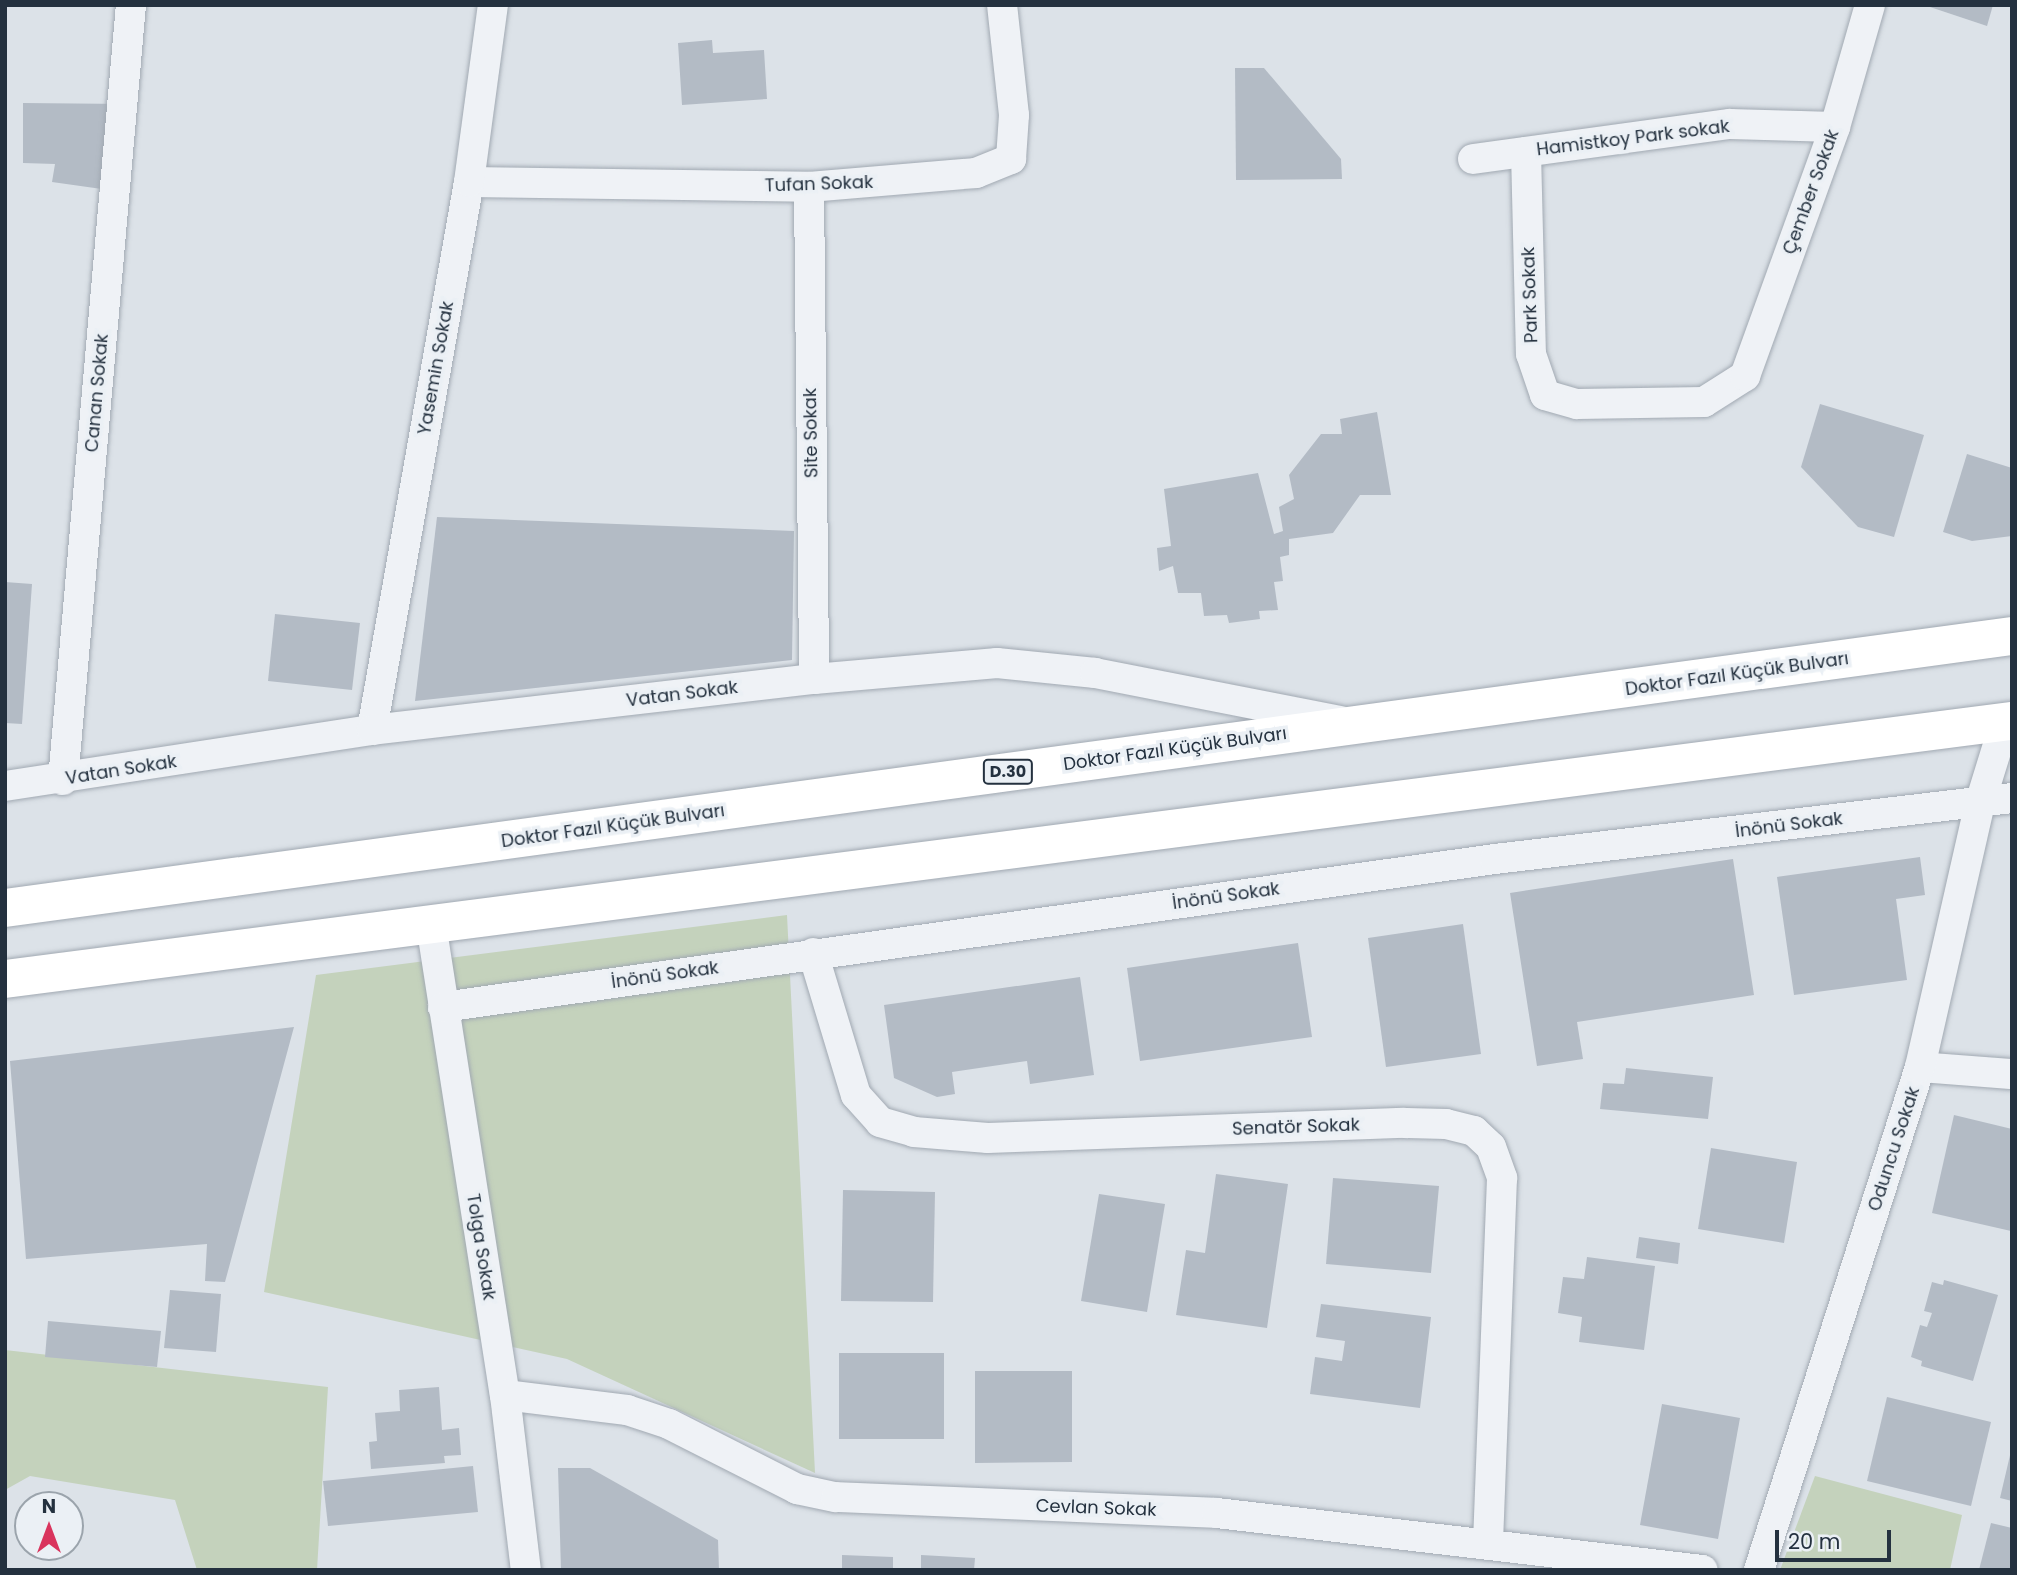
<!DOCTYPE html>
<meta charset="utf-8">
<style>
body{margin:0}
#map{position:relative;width:2017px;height:1575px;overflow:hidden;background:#dce2e8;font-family:Poppins,sans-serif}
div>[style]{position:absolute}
.green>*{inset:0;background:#c4d2bc}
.building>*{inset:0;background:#b3bbc5}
.roads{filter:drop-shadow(0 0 2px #a1a9b2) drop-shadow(0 0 2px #a1a9b2)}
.street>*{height:30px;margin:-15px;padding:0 15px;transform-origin:15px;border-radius:15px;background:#eff2f6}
.highway>*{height:38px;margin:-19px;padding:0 19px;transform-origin:19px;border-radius:19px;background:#fff}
span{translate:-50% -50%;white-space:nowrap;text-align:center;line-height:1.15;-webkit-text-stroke:7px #ebf0f5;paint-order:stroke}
.shield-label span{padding:2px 5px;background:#ebf0f5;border:2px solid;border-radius:5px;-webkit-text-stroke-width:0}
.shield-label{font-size:16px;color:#24313f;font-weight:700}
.street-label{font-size:18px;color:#24313f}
.frame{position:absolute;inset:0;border:7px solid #24313f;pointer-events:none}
.north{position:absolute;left:14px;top:1491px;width:70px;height:70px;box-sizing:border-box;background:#ebf0f5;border:2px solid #9ba4ac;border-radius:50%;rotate:0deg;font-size:19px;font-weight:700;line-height:28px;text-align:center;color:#24313f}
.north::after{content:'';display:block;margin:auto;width:24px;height:32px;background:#d9345d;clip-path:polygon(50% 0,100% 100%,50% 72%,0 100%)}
.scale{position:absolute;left:1775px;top:1530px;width:116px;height:32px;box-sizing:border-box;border:4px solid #24313f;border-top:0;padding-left:9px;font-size:21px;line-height:24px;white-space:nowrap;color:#24313f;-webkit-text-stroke:5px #ebf0f5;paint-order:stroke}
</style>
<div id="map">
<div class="green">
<div style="clip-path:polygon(787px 915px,815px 1473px,567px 1359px,264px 1292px,316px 975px)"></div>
<div style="clip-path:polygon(5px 1350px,328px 1387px,317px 1570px,197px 1570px,175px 1500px,30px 1476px,5px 1490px)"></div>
<div style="clip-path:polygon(1815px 1476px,1962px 1515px,1950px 1570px,1780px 1570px)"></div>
</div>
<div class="building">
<div style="clip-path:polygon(1924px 5px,1993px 5px,1987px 26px)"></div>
<div style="clip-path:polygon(712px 40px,713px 53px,764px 50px,767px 99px,682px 105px,678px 43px)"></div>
<div style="clip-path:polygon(1235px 68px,1264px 68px,1341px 159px,1342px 179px,1236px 180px)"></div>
<div style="clip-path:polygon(23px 103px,127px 104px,116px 191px,52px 182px,55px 164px,23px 163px)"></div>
<div style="clip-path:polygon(1820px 404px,1924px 435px,1894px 537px,1858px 527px,1801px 467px)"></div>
<div style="clip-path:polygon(1377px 412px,1391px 495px,1360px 495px,1333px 533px,1289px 539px,1289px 555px,1280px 557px,1283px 581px,1274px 582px,1278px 610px,1259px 611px,1260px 619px,1229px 623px,1227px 615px,1204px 616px,1201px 593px,1178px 593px,1173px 566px,1159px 571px,1157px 548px,1171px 546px,1164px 489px,1258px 473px,1274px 534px,1283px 531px,1279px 507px,1294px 499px,1289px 475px,1321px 434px,1342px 434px,1340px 419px)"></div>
<div style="clip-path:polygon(1967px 454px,2012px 468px,2012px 536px,1972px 541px,1943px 532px)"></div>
<div style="clip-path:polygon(437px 517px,794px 531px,792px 660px,415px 701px)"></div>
<div style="clip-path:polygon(5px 582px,32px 584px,22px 724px,5px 723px)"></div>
<div style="clip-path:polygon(275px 614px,360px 623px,352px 690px,268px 681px)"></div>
<div style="clip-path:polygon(1920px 857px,1925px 895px,1896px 899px,1907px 980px,1794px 995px,1777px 877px)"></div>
<div style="clip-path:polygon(1733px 859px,1754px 995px,1577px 1022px,1583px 1059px,1537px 1066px,1510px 893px)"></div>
<div style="clip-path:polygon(1463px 924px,1481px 1054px,1386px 1067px,1368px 938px)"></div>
<div style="clip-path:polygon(1298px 943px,1312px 1037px,1140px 1061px,1127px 968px)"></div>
<div style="clip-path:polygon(1080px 977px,1094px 1075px,1030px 1084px,1027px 1061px,952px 1072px,955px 1094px,937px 1097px,894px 1078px,884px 1005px)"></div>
<div style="clip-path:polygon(294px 1027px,225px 1282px,205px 1281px,207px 1244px,26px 1259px,10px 1061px)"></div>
<div style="clip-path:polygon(1626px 1068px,1713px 1077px,1708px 1119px,1600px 1109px,1603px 1083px,1624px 1084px)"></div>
<div style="clip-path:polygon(1954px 1115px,2012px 1129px,2011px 1231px,1932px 1213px)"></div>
<div style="clip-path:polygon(1711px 1148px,1797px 1162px,1784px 1243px,1698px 1229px)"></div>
<div style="clip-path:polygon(1216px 1174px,1288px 1184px,1267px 1328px,1176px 1315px,1186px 1250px,1205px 1253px)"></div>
<div style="clip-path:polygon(1333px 1178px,1439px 1186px,1431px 1273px,1326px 1264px)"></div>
<div style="clip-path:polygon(843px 1190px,935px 1192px,933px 1302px,841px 1301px)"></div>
<div style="clip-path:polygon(1099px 1194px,1165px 1204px,1147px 1312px,1081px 1301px)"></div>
<div style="clip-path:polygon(1639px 1237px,1680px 1243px,1678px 1264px,1636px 1258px)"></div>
<div style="clip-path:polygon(1587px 1257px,1655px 1266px,1644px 1350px,1579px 1342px,1582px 1317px,1558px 1313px,1563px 1277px,1584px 1279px)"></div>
<div style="clip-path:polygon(1944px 1280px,1998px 1295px,1973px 1381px,1921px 1366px,1922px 1361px,1911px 1357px,1920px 1325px,1927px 1327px,1932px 1313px,1924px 1311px,1932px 1282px,1943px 1285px)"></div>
<div style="clip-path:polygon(170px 1290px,221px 1294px,216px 1352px,164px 1348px)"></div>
<div style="clip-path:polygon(1321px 1304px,1431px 1317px,1420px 1408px,1310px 1394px,1315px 1357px,1342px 1361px,1345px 1341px,1316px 1337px)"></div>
<div style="clip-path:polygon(48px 1321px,161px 1331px,157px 1367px,45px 1357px)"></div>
<div style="clip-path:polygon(839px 1353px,944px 1353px,944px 1439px,839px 1439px)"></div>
<div style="clip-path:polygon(975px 1371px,1072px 1371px,1072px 1462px,975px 1463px)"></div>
<div style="clip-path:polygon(439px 1387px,442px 1430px,459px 1428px,461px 1455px,444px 1456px,445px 1463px,371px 1469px,369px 1442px,377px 1441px,375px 1413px,400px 1411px,399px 1390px)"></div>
<div style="clip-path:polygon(1887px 1397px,1991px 1422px,1971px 1506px,1867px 1481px)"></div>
<div style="clip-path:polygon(1662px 1404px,1740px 1418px,1718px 1539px,1640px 1525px)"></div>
<div style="clip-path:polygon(2011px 1451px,2012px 1451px,2012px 1501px,2000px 1498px)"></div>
<div style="clip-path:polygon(473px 1466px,478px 1512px,328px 1526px,323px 1481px)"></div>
<div style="clip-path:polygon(558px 1468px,590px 1468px,718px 1540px,719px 1570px,561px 1570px)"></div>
<div style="clip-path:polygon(1991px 1523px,2012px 1528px,2012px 1570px,1979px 1570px)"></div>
<div style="clip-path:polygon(842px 1555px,893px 1557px,893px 1570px,842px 1570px)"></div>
<div style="clip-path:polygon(921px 1555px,975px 1558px,974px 1570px,921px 1570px)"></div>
</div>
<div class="roads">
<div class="street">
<div style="left:1526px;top:152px;width:202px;rotate:88.6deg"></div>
<div style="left:1531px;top:354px;width:43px;rotate:71.1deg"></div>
<div style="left:1545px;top:395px;width:33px;rotate:16deg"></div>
<div style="left:1577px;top:404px;width:127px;rotate:-0.9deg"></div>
<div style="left:1704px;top:402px;width:49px;rotate:-32.4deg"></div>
<div style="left:1745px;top:376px;width:265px;rotate:-70.1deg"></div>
<div style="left:1835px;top:127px;width:127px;rotate:-74deg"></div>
<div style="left:1473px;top:159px;width:259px;rotate:-7.8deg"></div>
<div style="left:1730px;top:124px;width:105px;rotate:1.6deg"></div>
<div style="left:469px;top:182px;width:340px;rotate:0.8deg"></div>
<div style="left:809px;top:187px;width:168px;rotate:-4.8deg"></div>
<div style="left:976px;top:173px;width:38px;rotate:-22deg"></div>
<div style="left:1011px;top:159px;width:44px;rotate:-86.1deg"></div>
<div style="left:1014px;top:115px;width:111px;rotate:-96.2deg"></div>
<div style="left:809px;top:187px;width:492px;rotate:89.4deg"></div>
<div style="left:372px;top:730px;width:557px;rotate:-79.96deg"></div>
<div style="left:469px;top:182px;width:179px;rotate:-82.3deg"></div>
<div style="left:63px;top:780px;width:778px;rotate:-84.99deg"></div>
<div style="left:5px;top:786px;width:371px;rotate:-8.7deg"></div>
<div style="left:372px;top:730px;width:445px;rotate:-6.6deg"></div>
<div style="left:814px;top:679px;width:184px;rotate:-5deg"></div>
<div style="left:997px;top:663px;width:99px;rotate:5.8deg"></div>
<div style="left:1095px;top:673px;width:249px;rotate:11.1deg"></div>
<div style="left:431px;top:924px;width:477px;rotate:81.1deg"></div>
<div style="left:505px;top:1395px;width:176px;rotate:83.2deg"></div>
<div style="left:813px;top:953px;width:148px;rotate:73.2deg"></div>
<div style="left:856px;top:1095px;width:36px;rotate:48deg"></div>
<div style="left:880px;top:1122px;width:35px;rotate:16deg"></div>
<div style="left:914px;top:1132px;width:74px;rotate:4.6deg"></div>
<div style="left:988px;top:1138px;width:416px;rotate:-2.1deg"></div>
<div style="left:1404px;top:1123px;width:42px;rotate:1.4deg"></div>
<div style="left:1446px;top:1124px;width:29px;rotate:14deg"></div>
<div style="left:1474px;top:1131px;width:23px;rotate:43deg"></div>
<div style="left:1491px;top:1147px;width:33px;rotate:70deg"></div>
<div style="left:1502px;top:1178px;width:366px;rotate:92.2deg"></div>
<div style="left:443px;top:1007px;width:1062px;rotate:-8.01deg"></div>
<div style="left:1495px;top:859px;width:521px;rotate:-6.73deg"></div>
<div style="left:1920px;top:1067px;width:92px;rotate:4.4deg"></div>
<div style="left:505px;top:1395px;width:123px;rotate:7deg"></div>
<div style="left:627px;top:1410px;width:44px;rotate:18.4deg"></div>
<div style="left:669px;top:1424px;width:144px;rotate:26.9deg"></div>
<div style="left:797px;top:1489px;width:40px;rotate:12deg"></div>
<div style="left:836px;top:1497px;width:381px;rotate:2.4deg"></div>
<div style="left:1217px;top:1513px;width:489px;rotate:6.7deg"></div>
<div style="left:1759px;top:1570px;width:528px;rotate:-72.25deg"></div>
<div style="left:1920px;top:1067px;width:271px;rotate:-77.2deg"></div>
<div style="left:1980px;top:803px;width:85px;rotate:-72.8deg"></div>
</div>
<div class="highway">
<div style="left:5px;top:908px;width:2025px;rotate:-7.72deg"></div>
<div style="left:5px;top:979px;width:2024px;rotate:-7.33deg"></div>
</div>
</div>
<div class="shield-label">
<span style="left:1008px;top:772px">D.30</span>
</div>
<div class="street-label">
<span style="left:1633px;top:138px;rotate:-7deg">Hamistkoy Park sokak</span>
<span style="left:819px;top:184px;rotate:-2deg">Tufan Sokak</span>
<span style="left:1811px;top:192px;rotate:-70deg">Çember Sokak</span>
<span style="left:1530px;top:295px;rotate:-92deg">Park Sokak</span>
<span style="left:436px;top:368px;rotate:-80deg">Yasemin Sokak</span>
<span style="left:97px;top:393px;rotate:-85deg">Canan Sokak</span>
<span style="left:811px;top:433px;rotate:-91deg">Site Sokak</span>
<span style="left:1737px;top:674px;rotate:-8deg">Doktor Fazıl Küçük Bulvarı</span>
<span style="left:682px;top:694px;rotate:-7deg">Vatan Sokak</span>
<span style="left:1175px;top:749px;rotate:-8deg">Doktor Fazıl Küçük Bulvarı</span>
<span style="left:121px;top:770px;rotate:-9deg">Vatan Sokak</span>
<span style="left:1789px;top:825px;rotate:-7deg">İnönü Sokak</span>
<span style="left:613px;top:826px;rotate:-8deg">Doktor Fazıl Küçük Bulvarı</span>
<span style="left:1226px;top:896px;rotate:-8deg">İnönü Sokak</span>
<span style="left:665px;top:975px;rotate:-8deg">İnönü Sokak</span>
<span style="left:1296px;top:1127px;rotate:-2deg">Senatör Sokak</span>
<span style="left:1894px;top:1149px;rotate:-72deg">Oduncu Sokak</span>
<span style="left:481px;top:1247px;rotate:81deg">Tolga Sokak</span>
<span style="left:1096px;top:1508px;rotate:2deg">Cevlan Sokak</span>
</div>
<div class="frame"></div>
<div class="north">N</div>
<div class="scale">20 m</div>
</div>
